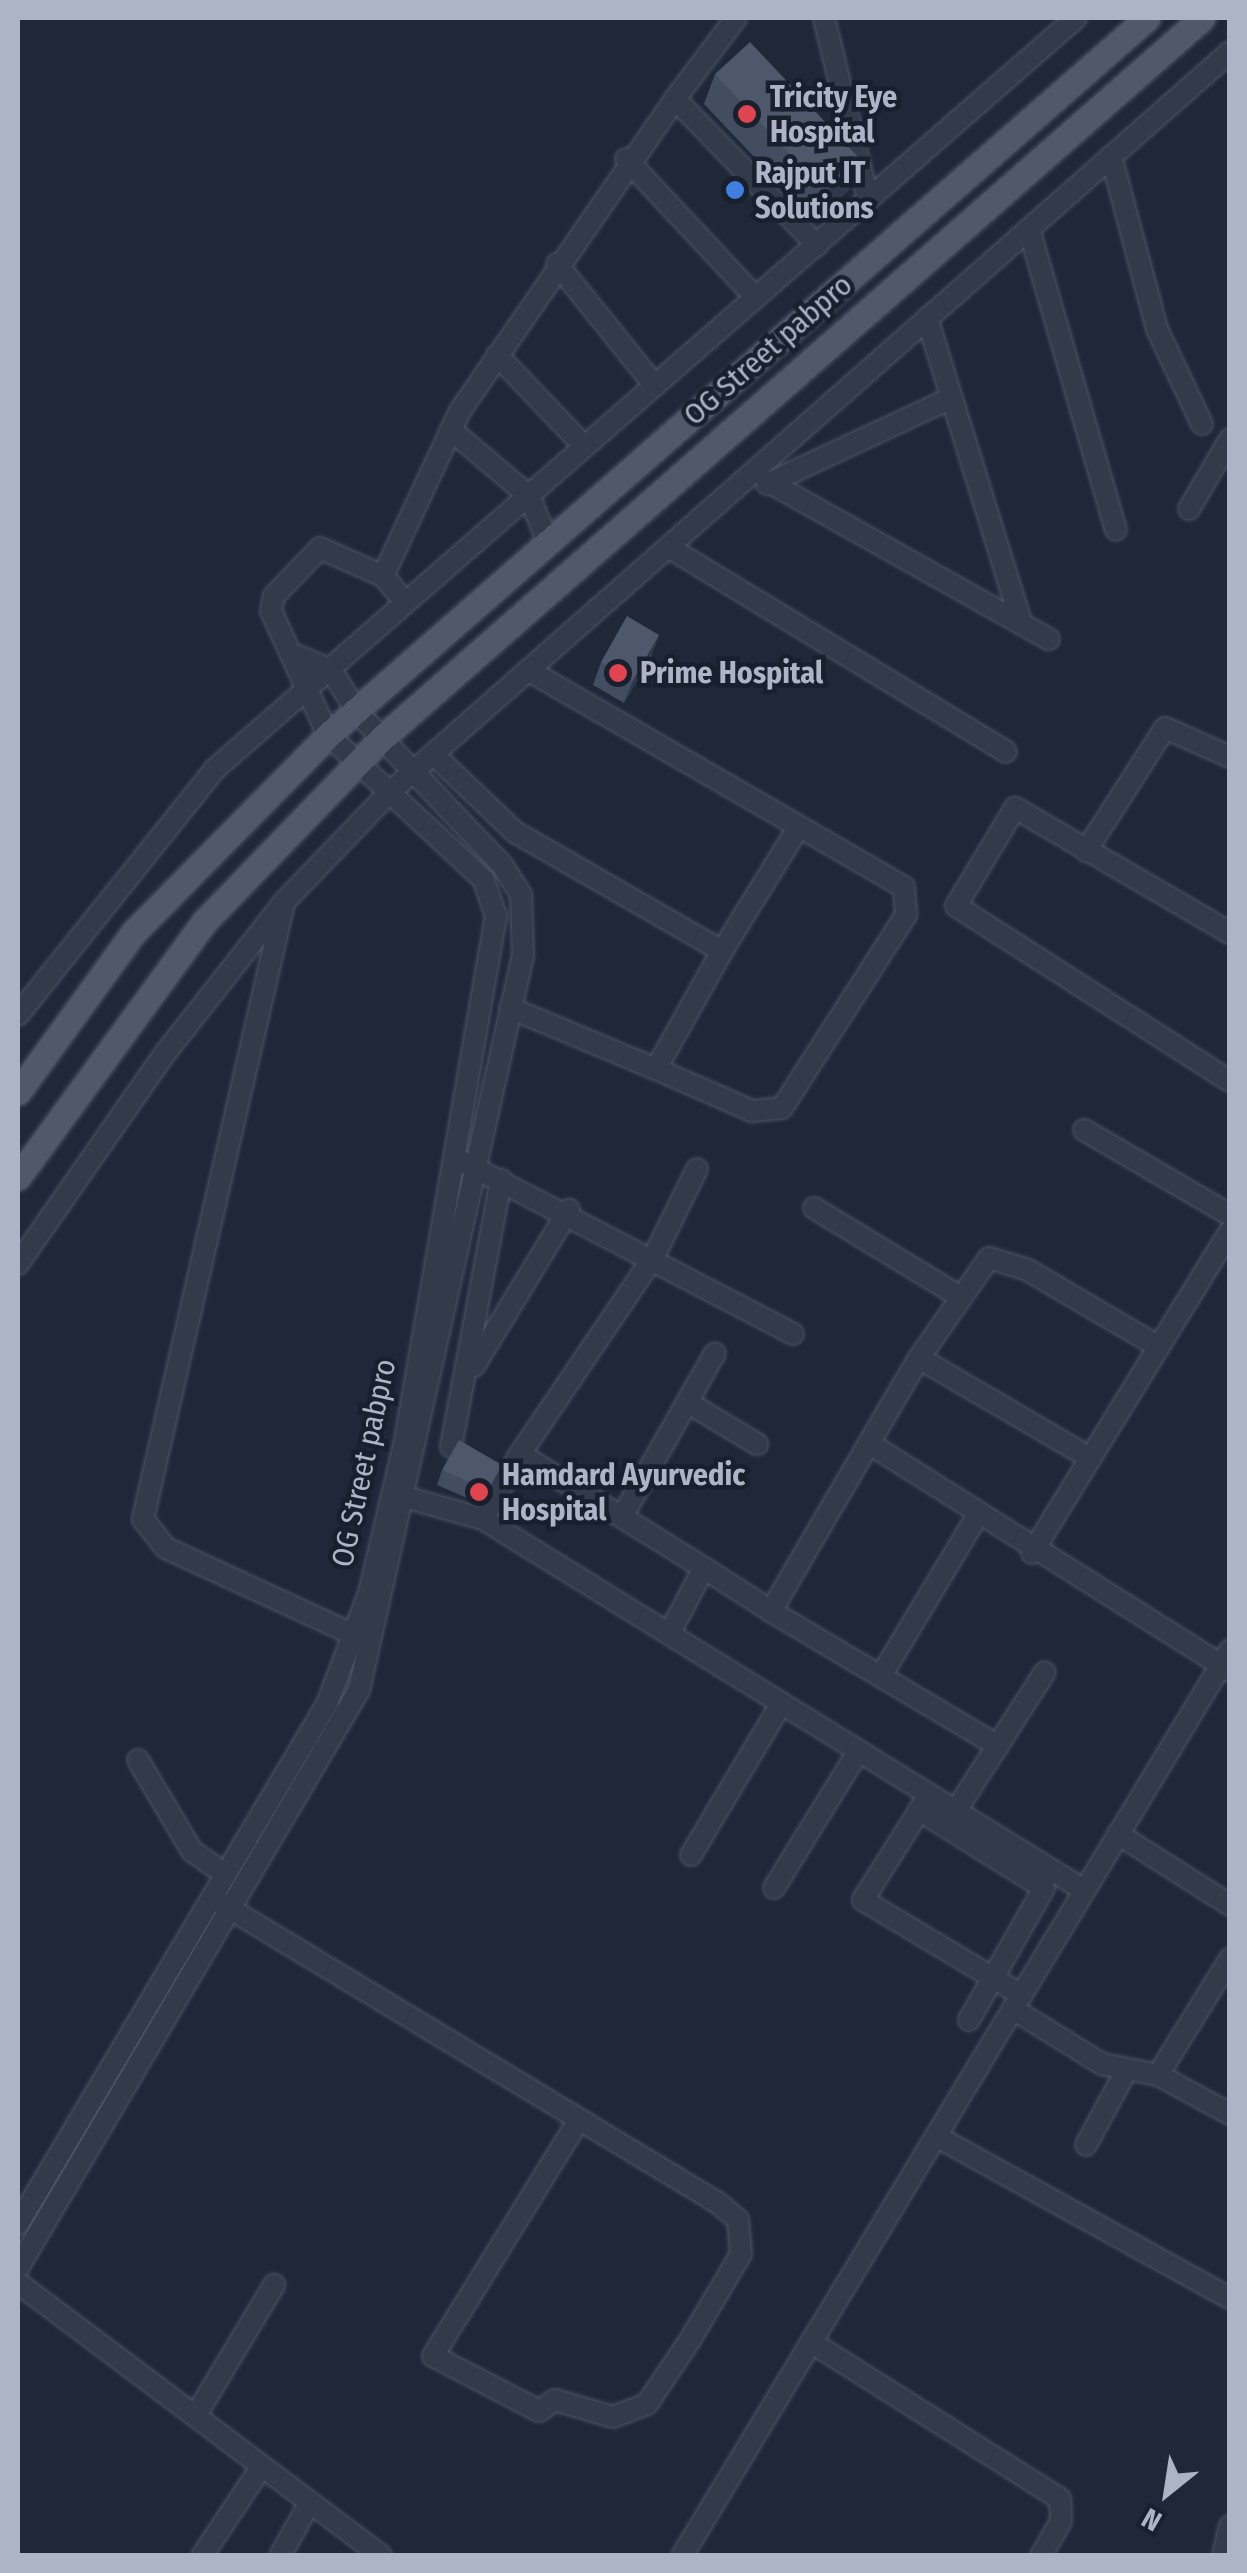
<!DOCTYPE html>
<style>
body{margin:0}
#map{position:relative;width:1247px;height:2573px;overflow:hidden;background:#1f2739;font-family:"Fira Sans Condensed",sans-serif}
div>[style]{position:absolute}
.roads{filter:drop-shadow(0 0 2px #4d5464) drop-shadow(0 0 2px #4d5464)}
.minor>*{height:20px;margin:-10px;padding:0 10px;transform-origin:10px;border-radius:10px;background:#333a49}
.major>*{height:25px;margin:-12.5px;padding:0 12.5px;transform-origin:12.5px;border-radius:12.5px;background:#515869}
.wall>*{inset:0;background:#434d61}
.shaded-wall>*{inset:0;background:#30394c}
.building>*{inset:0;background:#4e586c}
.dots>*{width:28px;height:28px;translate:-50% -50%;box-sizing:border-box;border:5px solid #181f2d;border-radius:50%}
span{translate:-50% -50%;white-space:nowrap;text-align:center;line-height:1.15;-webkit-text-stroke:9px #181f2d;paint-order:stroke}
.poi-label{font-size:30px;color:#adb4c6;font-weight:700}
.left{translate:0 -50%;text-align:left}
.street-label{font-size:30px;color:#adb4c6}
.frame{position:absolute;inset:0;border:20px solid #adb4c6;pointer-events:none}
.north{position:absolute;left:1117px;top:2443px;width:100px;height:100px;-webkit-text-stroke:8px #181f2d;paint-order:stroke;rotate:210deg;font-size:28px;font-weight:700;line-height:40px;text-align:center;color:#adb4c6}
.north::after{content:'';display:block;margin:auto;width:35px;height:45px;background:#adb4c6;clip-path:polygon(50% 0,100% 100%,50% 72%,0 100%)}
</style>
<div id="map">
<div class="roads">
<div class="minor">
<div style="left:824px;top:18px;width:186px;rotate:76.3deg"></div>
<div style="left:675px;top:99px;width:101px;rotate:-53deg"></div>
<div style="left:1111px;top:156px;width:179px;rotate:75.1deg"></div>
<div style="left:1157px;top:329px;width:105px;rotate:64.7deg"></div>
<div style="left:626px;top:159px;width:190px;rotate:46.9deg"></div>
<div style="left:1029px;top:229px;width:313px;rotate:73.9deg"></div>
<div style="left:557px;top:264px;width:156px;rotate:51.2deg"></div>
<div style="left:927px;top:318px;width:320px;rotate:72.8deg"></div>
<div style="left:497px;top:355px;width:127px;rotate:46.3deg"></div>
<div style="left:451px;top:430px;width:102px;rotate:40.2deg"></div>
<div style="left:529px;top:496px;width:50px;rotate:67.6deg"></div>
<div style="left:767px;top:484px;width:201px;rotate:-25deg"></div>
<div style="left:776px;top:486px;width:313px;rotate:29.3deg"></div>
<div style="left:1189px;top:509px;width:81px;rotate:-59.6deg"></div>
<div style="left:668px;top:547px;width:395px;rotate:31.2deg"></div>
<div style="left:405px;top:602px;width:34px;rotate:-130deg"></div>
<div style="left:383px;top:576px;width:182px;rotate:-65deg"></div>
<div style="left:460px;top:411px;width:379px;rotate:-55.4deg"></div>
<div style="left:675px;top:99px;width:204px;rotate:45.8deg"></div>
<div style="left:528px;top:670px;width:434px;rotate:30deg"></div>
<div style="left:904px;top:887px;width:28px;rotate:86deg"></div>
<div style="left:906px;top:915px;width:229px;rotate:122.7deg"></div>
<div style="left:782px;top:1108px;width:30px;rotate:174deg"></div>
<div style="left:752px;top:1111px;width:105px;rotate:-156.4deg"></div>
<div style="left:433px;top:754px;width:113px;rotate:43.6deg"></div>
<div style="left:515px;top:832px;width:239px;rotate:29.9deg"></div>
<div style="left:722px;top:951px;width:135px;rotate:119.2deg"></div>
<div style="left:656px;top:1069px;width:158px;rotate:-157.3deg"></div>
<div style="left:1086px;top:851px;width:146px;rotate:-57.3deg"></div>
<div style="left:1165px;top:728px;width:71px;rotate:24deg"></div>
<div style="left:283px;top:907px;width:628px;rotate:102.89deg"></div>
<div style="left:143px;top:1519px;width:37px;rotate:52deg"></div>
<div style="left:166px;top:1548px;width:207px;rotate:24.8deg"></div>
<div style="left:1230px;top:933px;width:249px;rotate:-149.8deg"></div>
<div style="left:1015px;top:808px;width:114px;rotate:121deg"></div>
<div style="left:956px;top:906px;width:325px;rotate:32.6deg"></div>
<div style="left:722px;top:951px;width:145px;rotate:-58.3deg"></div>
<div style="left:18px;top:1015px;width:315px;rotate:-51.3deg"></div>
<div style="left:215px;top:769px;width:1143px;rotate:-41.1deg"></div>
<div style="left:1084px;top:1130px;width:169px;rotate:30.2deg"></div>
<div style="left:463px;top:1162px;width:372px;rotate:27.5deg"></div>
<div style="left:814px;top:1208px;width:170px;rotate:31.3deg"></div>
<div style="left:18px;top:1264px;width:254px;rotate:-55.1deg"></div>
<div style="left:163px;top:1056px;width:196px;rotate:-51.8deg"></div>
<div style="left:284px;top:902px;width:151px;rotate:-46.1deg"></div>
<div style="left:389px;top:793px;width:1121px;rotate:-41.38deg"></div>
<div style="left:919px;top:1358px;width:198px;rotate:30.3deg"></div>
<div style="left:474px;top:1366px;width:183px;rotate:-58.7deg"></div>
<div style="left:687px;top:1402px;width:82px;rotate:31deg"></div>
<div style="left:870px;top:1444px;width:426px;rotate:32.2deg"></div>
<div style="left:451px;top:1447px;width:272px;rotate:-79.4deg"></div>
<div style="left:520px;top:1454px;width:239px;rotate:-55.9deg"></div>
<div style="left:654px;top:1256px;width:97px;rotate:-63.7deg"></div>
<div style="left:408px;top:1498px;width:78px;rotate:15.6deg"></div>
<div style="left:483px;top:1519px;width:706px;rotate:31.69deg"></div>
<div style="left:623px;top:1515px;width:186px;rotate:-60.4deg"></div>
<div style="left:483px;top:1519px;width:75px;rotate:-60.4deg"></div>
<div style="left:520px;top:1454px;width:216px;rotate:31.8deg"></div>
<div style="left:1032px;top:1553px;width:378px;rotate:-58.4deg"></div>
<div style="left:669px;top:1634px;width:75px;rotate:-62.1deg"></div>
<div style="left:704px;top:1568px;width:80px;rotate:32.7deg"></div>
<div style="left:881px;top:1676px;width:184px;rotate:-59deg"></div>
<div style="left:998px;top:1746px;width:264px;rotate:-149.3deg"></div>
<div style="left:771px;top:1611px;width:293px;rotate:-59.7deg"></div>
<div style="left:919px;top:1358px;width:122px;rotate:-55deg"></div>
<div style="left:989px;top:1258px;width:39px;rotate:17deg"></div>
<div style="left:1026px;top:1269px;width:154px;rotate:30.4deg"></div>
<div style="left:138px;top:1760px;width:106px;rotate:59.3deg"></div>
<div style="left:192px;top:1851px;width:40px;rotate:34.9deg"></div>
<div style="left:929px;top:1795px;width:124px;rotate:122.2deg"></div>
<div style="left:863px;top:1900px;width:185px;rotate:30.9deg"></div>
<div style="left:919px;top:1810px;width:147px;rotate:32deg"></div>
<div style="left:1044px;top:1888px;width:152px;rotate:119.6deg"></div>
<div style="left:955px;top:1812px;width:166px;rotate:-57.3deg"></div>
<div style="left:1118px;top:1834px;width:133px;rotate:32.4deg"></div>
<div style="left:691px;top:1855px;width:176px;rotate:-59.2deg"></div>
<div style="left:774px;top:1888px;width:160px;rotate:-58.3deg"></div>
<div style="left:222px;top:1904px;width:579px;rotate:31.08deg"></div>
<div style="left:718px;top:2203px;width:26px;rotate:40deg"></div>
<div style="left:738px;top:2220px;width:34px;rotate:85deg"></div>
<div style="left:741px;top:2254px;width:100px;rotate:120.7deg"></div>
<div style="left:690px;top:2340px;width:77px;rotate:123.9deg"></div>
<div style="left:647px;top:2404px;width:36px;rotate:159deg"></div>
<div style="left:613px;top:2417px;width:60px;rotate:-163.7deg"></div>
<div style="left:555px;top:2400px;width:19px;rotate:145deg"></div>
<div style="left:539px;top:2411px;width:119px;rotate:-152.6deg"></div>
<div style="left:433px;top:2356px;width:278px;rotate:-58.3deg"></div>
<div style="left:1013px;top:2009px;width:105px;rotate:31.7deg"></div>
<div style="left:1102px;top:2064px;width:57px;rotate:11.1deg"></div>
<div style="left:1158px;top:2075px;width:82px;rotate:28.4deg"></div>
<div style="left:1158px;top:2075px;width:137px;rotate:-58.2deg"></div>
<div style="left:936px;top:2136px;width:336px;rotate:28.9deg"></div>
<div style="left:1086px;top:2145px;width:82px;rotate:-61.6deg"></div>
<div style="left:18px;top:2224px;width:605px;rotate:-59.28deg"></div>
<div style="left:327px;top:1704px;width:119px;rotate:-69.3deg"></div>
<div style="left:369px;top:1593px;width:156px;rotate:-76.7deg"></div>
<div style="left:405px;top:1441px;width:533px;rotate:-80.17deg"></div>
<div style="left:496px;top:916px;width:39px;rotate:-109deg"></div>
<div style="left:483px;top:879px;width:212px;rotate:-137.1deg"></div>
<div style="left:328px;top:735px;width:136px;rotate:-114.7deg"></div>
<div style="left:271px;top:611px;width:15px;rotate:-79deg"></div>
<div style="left:274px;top:596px;width:66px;rotate:-46.2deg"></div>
<div style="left:320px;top:548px;width:69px;rotate:24deg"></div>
<div style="left:18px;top:2268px;width:671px;rotate:-59.46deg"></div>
<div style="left:359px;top:1690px;width:753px;rotate:-77.42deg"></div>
<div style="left:523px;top:955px;width:60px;rotate:-91.9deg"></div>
<div style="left:521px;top:895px;width:36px;rotate:-122deg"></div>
<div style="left:502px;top:865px;width:211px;rotate:-133.5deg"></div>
<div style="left:357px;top:712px;width:49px;rotate:-121.8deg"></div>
<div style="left:331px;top:670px;width:36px;rotate:-157deg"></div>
<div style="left:18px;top:2283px;width:454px;rotate:36.9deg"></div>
<div style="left:811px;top:2342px;width:294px;rotate:32.2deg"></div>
<div style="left:1060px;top:2499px;width:22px;rotate:87deg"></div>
<div style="left:1061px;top:2521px;width:40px;rotate:119.7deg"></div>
<div style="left:196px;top:2415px;width:152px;rotate:-59deg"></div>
<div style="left:202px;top:2556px;width:105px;rotate:-56.3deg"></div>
<div style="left:280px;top:2556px;width:57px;rotate:-60.8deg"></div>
<div style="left:682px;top:2556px;width:1059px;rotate:-58.83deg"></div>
<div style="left:1223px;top:2556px;width:31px;rotate:-77deg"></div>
</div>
<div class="major">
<div style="left:18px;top:1092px;width:196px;rotate:-54.1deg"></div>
<div style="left:133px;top:933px;width:278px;rotate:-45.4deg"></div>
<div style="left:328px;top:735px;width:1089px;rotate:-41.2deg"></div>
<div style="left:18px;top:1177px;width:317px;rotate:-53.9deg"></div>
<div style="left:205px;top:921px;width:255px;rotate:-46deg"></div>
<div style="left:382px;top:738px;width:1091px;rotate:-41.28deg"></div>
</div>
</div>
<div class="wall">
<div style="clip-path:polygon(715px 74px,850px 189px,815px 221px,704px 104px)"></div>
<div style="clip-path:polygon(659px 635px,651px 657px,624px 703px,593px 685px,601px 662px)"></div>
<div style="clip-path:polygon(442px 1470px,497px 1480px,483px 1505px,437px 1485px)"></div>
</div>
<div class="shaded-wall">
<div style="clip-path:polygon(860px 159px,850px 189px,815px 221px,825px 192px)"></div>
<div style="clip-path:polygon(659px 635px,651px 657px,624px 703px,633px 680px)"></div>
<div style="clip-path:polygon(502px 1465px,497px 1480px,483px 1505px,488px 1490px)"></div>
</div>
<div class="building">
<div style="clip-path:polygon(750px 42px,860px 159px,825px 192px,715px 74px)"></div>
<div style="clip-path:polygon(627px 616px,659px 635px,633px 680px,601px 662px)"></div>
<div style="clip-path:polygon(459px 1440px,502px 1465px,488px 1490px,442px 1470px)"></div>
</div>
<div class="dots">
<div style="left:747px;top:114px;background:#e0444e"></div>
<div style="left:735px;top:190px;background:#3f7fe0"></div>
<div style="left:618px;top:673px;background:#e0444e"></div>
<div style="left:479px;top:1492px;background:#e0444e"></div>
</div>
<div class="poi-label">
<span class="left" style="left:770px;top:114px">Tricity Eye<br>Hospital</span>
<span class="left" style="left:755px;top:190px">Rajput IT<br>Solutions</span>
<span class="left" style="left:640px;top:673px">Prime Hospital</span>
<span class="left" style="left:502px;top:1492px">Hamdard Ayurvedic<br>Hospital</span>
</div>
<div class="street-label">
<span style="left:768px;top:350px;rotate:-41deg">OG Street pabpro</span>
<span style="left:364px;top:1463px;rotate:-78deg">OG Street pabpro</span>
</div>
<div class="frame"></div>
<div class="north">N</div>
</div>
